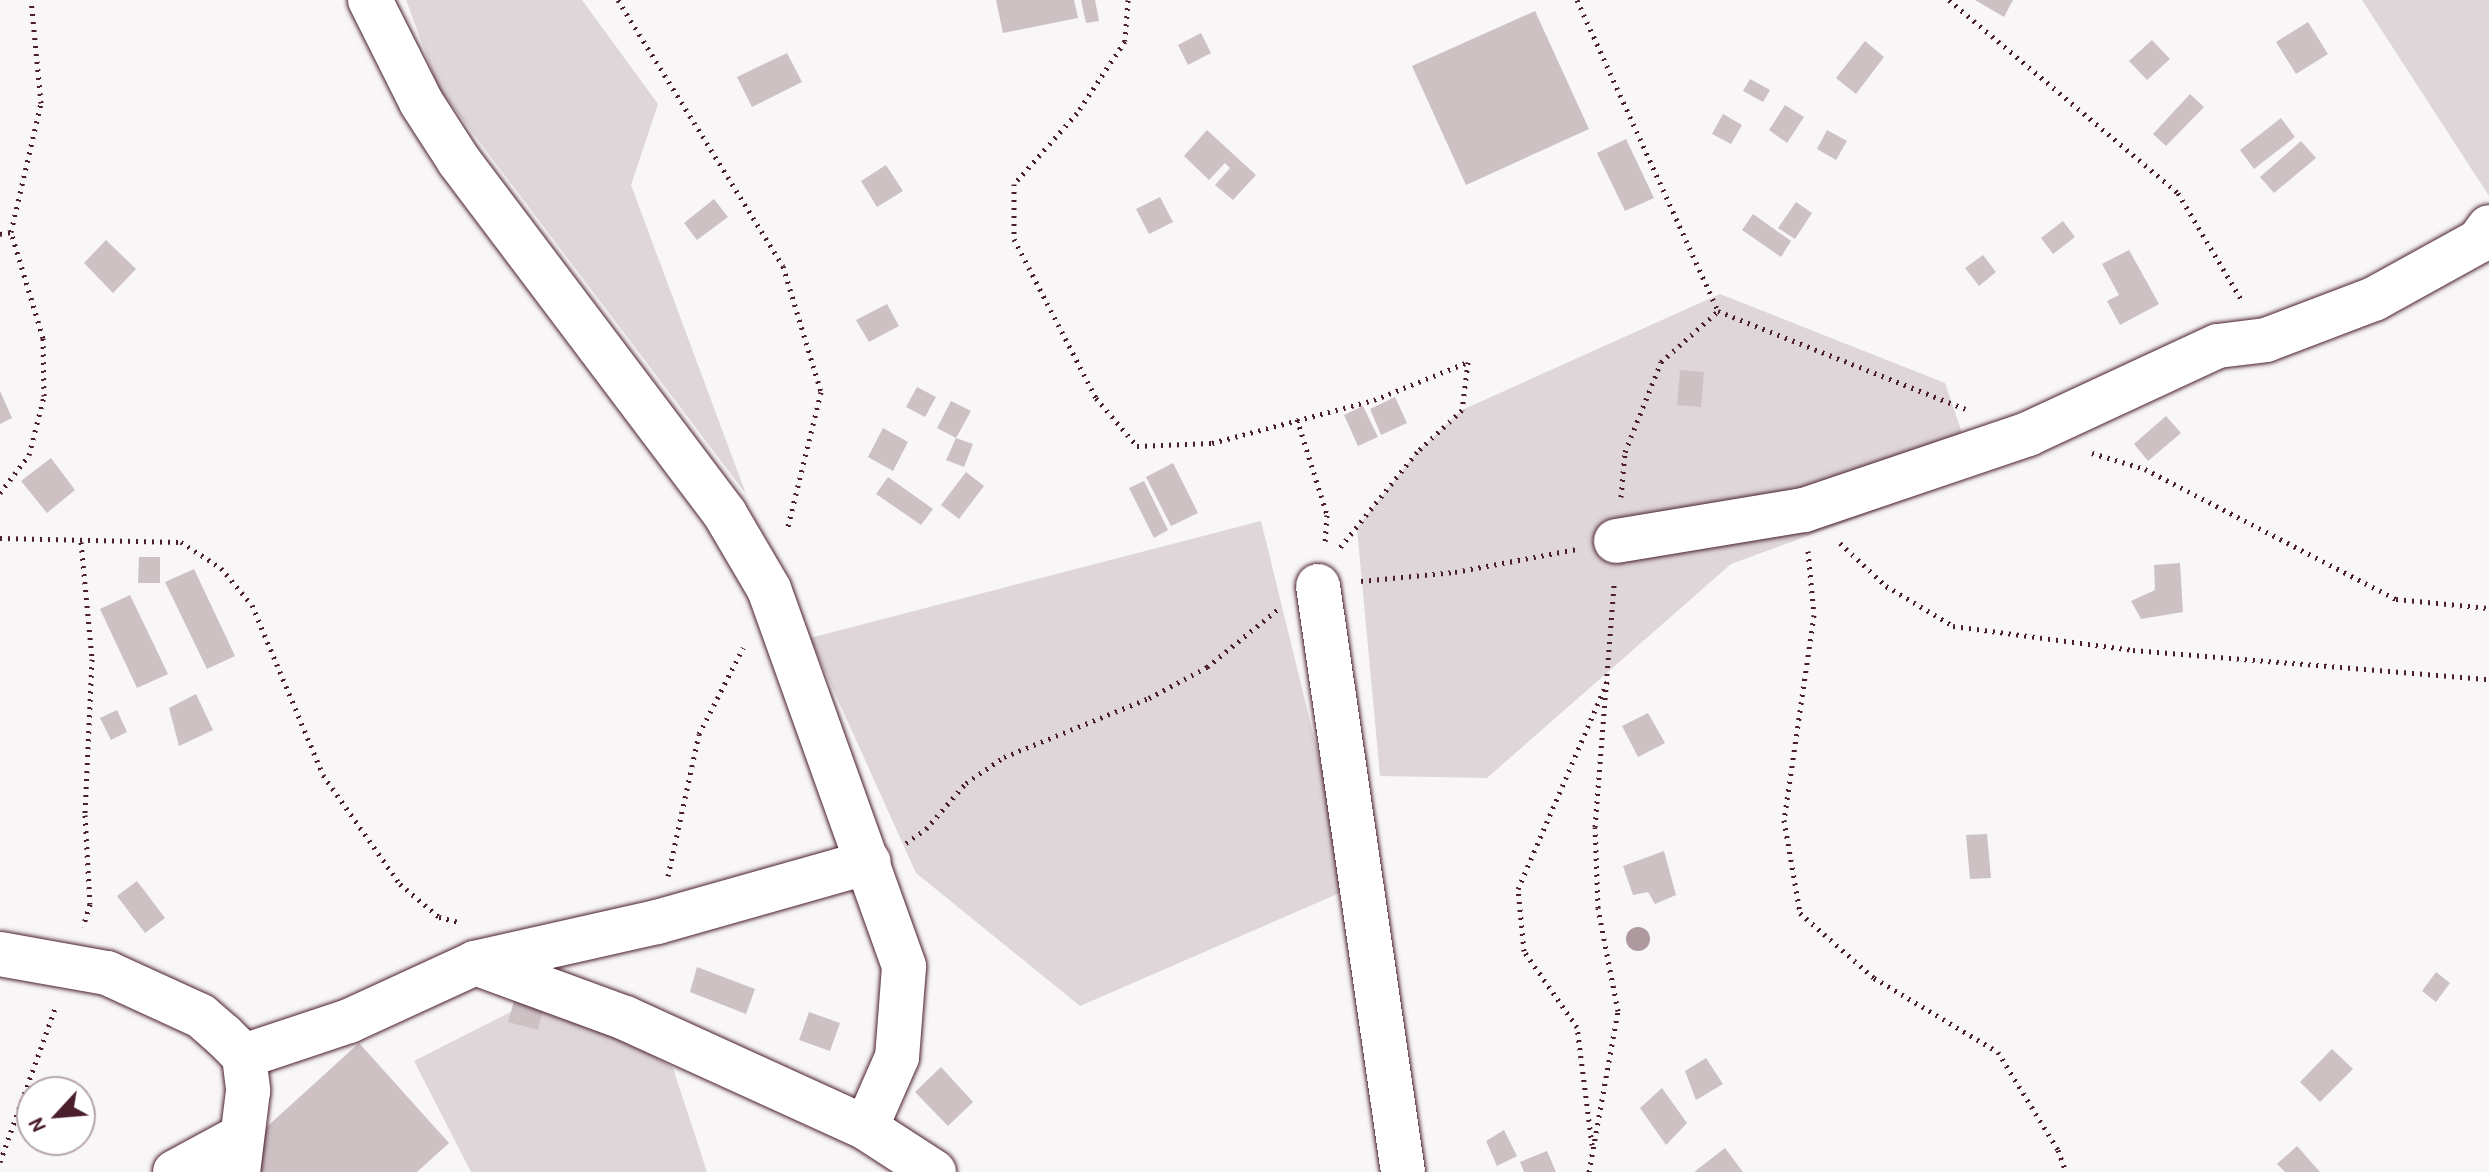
<!DOCTYPE html>
<style>
body{margin:0}
#map{position:relative;width:2489px;height:1172px;overflow:hidden;background:#f8f6f7;font-family:"Patrick Hand",sans-serif}
div>[style]{position:absolute}
.green>*{inset:0;background:#ded6d9}
.building>*{inset:0;background:#cdc1c4}
.path>*{height:5px;margin-top:-2.5px;transform-origin:0;background:repeating-linear-gradient(90deg,#4a1f2b 0 2px,transparent 0 8px)}
.roads{filter:drop-shadow(0 0 2px #4a1f2b) drop-shadow(0 0 2px #4a1f2b)}
.minor>*{height:44px;margin:-22px;padding:0 22px;transform-origin:22px;border-radius:22px;background:#fff}
.trees>*{width:24px;height:24px;margin:-12px;border-radius:50%;background:#ad999e}
span{translate:-50% -50%;white-space:nowrap;text-align:center;line-height:1.15;-webkit-text-stroke:8px #fff;paint-order:stroke}
.north{position:absolute;left:16px;top:1076px;width:80px;height:80px;box-sizing:border-box;background:#fff;border:2px solid #b7a5aa;border-radius:50%;rotate:244deg;font-size:22px;font-weight:700;line-height:32px;text-align:center;color:#4a1f2b}
.north::after{content:'';display:block;margin:auto;width:28px;height:36px;background:#4a1f2b;clip-path:polygon(50% 0,100% 100%,50% 72%,0 100%)}
</style>
<div id="map">
<div class="green">
<div style="clip-path:polygon(406px 0,582px 0,658px 104px,631px 185px,746px 494px,438px 87px)"></div>
<div style="clip-path:polygon(2362px 0,2489px 0,2489px 196px)"></div>
<div style="clip-path:polygon(1720px 294px,1945px 383px,1976px 474px,1731px 564px,1487px 778px,1380px 776px,1357px 528px,1417px 452px,1462px 410px)"></div>
<div style="clip-path:polygon(1261px 521px,1351px 888px,1080px 1006px,916px 873px,810px 638px)"></div>
<div style="clip-path:polygon(548px 993px,673px 1068px,707px 1172px,471px 1172px,414px 1061px)"></div>
</div>
<div class="building">
<div style="clip-path:polygon(996px 0,1074px 0,1078px 18px,1003px 33px)"></div>
<div style="clip-path:polygon(1081px 0,1095px 0,1099px 21px,1086px 23px)"></div>
<div style="clip-path:polygon(1975px 0,2013px 0,2004px 17px)"></div>
<div style="clip-path:polygon(1535px 11px,1589px 129px,1466px 185px,1412px 66px)"></div>
<div style="clip-path:polygon(2308px 22px,2328px 54px,2296px 74px,2276px 42px)"></div>
<div style="clip-path:polygon(1201px 33px,1211px 53px,1188px 65px,1178px 45px)"></div>
<div style="clip-path:polygon(2152px 40px,2170px 59px,2147px 80px,2129px 61px)"></div>
<div style="clip-path:polygon(1865px 41px,1884px 57px,1856px 94px,1836px 78px)"></div>
<div style="clip-path:polygon(787px 53px,802px 82px,752px 107px,737px 77px)"></div>
<div style="clip-path:polygon(1750px 79px,1770px 90px,1763px 102px,1743px 91px)"></div>
<div style="clip-path:polygon(2190px 94px,2204px 107px,2166px 146px,2153px 134px)"></div>
<div style="clip-path:polygon(1785px 105px,1804px 117px,1787px 143px,1769px 130px)"></div>
<div style="clip-path:polygon(1723px 114px,1742px 125px,1731px 144px,1712px 134px)"></div>
<div style="clip-path:polygon(2281px 118px,2295px 137px,2254px 169px,2240px 150px)"></div>
<div style="clip-path:polygon(1207px 130px,1256px 175px,1233px 200px,1215px 185px,1230px 168px,1225px 163px,1209px 180px,1184px 156px)"></div>
<div style="clip-path:polygon(1827px 130px,1847px 141px,1836px 160px,1817px 149px)"></div>
<div style="clip-path:polygon(1626px 139px,1654px 198px,1625px 211px,1597px 153px)"></div>
<div style="clip-path:polygon(2301px 141px,2316px 158px,2274px 193px,2260px 177px)"></div>
<div style="clip-path:polygon(886px 165px,903px 191px,877px 207px,861px 181px)"></div>
<div style="clip-path:polygon(1160px 197px,1173px 222px,1149px 234px,1136px 209px)"></div>
<div style="clip-path:polygon(714px 199px,728px 217px,697px 240px,684px 223px)"></div>
<div style="clip-path:polygon(1796px 202px,1812px 213px,1795px 239px,1778px 228px)"></div>
<div style="clip-path:polygon(1753px 214px,1791px 241px,1781px 257px,1742px 230px)"></div>
<div style="clip-path:polygon(2063px 221px,2075px 237px,2053px 254px,2041px 238px)"></div>
<div style="clip-path:polygon(106px 240px,136px 269px,113px 293px,84px 263px)"></div>
<div style="clip-path:polygon(2129px 250px,2159px 304px,2120px 325px,2107px 301px,2119px 295px,2102px 264px)"></div>
<div style="clip-path:polygon(1983px 255px,1996px 272px,1979px 286px,1965px 268px)"></div>
<div style="clip-path:polygon(887px 304px,899px 326px,869px 342px,856px 320px)"></div>
<div style="clip-path:polygon(1680px 370px,1704px 372px,1701px 407px,1677px 405px)"></div>
<div style="clip-path:polygon(917px 387px,936px 397px,925px 417px,906px 407px)"></div>
<div style="clip-path:polygon(0 391px,12px 418px,0 424px)"></div>
<div style="clip-path:polygon(1395px 397px,1407px 423px,1381px 435px,1370px 409px)"></div>
<div style="clip-path:polygon(951px 401px,971px 411px,956px 438px,937px 428px)"></div>
<div style="clip-path:polygon(1363px 406px,1378px 437px,1358px 446px,1344px 415px)"></div>
<div style="clip-path:polygon(2166px 416px,2181px 433px,2148px 461px,2134px 444px)"></div>
<div style="clip-path:polygon(883px 428px,908px 442px,893px 471px,868px 457px)"></div>
<div style="clip-path:polygon(956px 438px,973px 444px,964px 467px,946px 460px)"></div>
<div style="clip-path:polygon(51px 458px,75px 490px,47px 513px,21px 481px)"></div>
<div style="clip-path:polygon(1173px 463px,1198px 513px,1171px 526px,1146px 477px)"></div>
<div style="clip-path:polygon(966px 472px,984px 486px,959px 519px,941px 505px)"></div>
<div style="clip-path:polygon(888px 477px,933px 509px,921px 525px,876px 494px)"></div>
<div style="clip-path:polygon(1144px 481px,1168px 530px,1154px 538px,1129px 488px)"></div>
<div style="clip-path:polygon(139px 557px,160px 557px,160px 583px,138px 583px)"></div>
<div style="clip-path:polygon(2180px 563px,2183px 612px,2141px 619px,2131px 601px,2155px 590px,2154px 565px)"></div>
<div style="clip-path:polygon(194px 569px,235px 656px,207px 669px,165px 582px)"></div>
<div style="clip-path:polygon(130px 595px,168px 674px,137px 688px,100px 609px)"></div>
<div style="clip-path:polygon(196px 694px,213px 730px,179px 746px,169px 708px)"></div>
<div style="clip-path:polygon(117px 710px,127px 732px,111px 740px,100px 718px)"></div>
<div style="clip-path:polygon(1648px 713px,1665px 743px,1638px 757px,1622px 726px)"></div>
<div style="clip-path:polygon(1987px 834px,1991px 878px,1970px 879px,1966px 835px)"></div>
<div style="clip-path:polygon(1664px 851px,1676px 895px,1655px 904px,1648px 892px,1633px 895px,1623px 866px)"></div>
<div style="clip-path:polygon(137px 881px,165px 918px,145px 933px,117px 896px)"></div>
<div style="clip-path:polygon(697px 967px,755px 989px,746px 1014px,690px 992px)"></div>
<div style="clip-path:polygon(2436px 972px,2450px 983px,2436px 1002px,2422px 991px)"></div>
<div style="clip-path:polygon(514px 1001px,543px 1009px,538px 1030px,508px 1022px)"></div>
<div style="clip-path:polygon(809px 1012px,840px 1023px,830px 1051px,799px 1040px)"></div>
<div style="clip-path:polygon(359px 1043px,449px 1143px,417px 1172px,234px 1172px,226px 1164px)"></div>
<div style="clip-path:polygon(2332px 1049px,2353px 1069px,2320px 1102px,2300px 1082px)"></div>
<div style="clip-path:polygon(1706px 1058px,1723px 1084px,1696px 1100px,1685px 1071px)"></div>
<div style="clip-path:polygon(941px 1067px,973px 1102px,948px 1126px,915px 1092px)"></div>
<div style="clip-path:polygon(1662px 1088px,1687px 1123px,1666px 1145px,1640px 1108px)"></div>
<div style="clip-path:polygon(1504px 1130px,1517px 1156px,1497px 1166px,1486px 1141px)"></div>
<div style="clip-path:polygon(2297px 1146px,2320px 1172px,2285px 1172px,2277px 1164px)"></div>
<div style="clip-path:polygon(1725px 1148px,1743px 1172px,1694px 1172px)"></div>
<div style="clip-path:polygon(1547px 1151px,1556px 1172px,1524px 1172px,1520px 1162px)"></div>
</div>
<div class="path">
<div style="left:618px;top:0;width:313px;rotate:58.2deg"></div>
<div style="left:783px;top:266px;width:132px;rotate:73.2deg"></div>
<div style="left:821px;top:392px;width:142px;rotate:103.8deg"></div>
<div style="left:1128px;top:0;width:41px;rotate:94.2deg"></div>
<div style="left:1125px;top:41px;width:87px;rotate:123.7deg"></div>
<div style="left:1077px;top:113px;width:95px;rotate:131.6deg"></div>
<div style="left:1014px;top:184px;width:55px;rotate:90deg"></div>
<div style="left:1014px;top:239px;width:179px;rotate:62.7deg"></div>
<div style="left:1096px;top:398px;width:63px;rotate:49.5deg"></div>
<div style="left:1137px;top:446px;width:75px;rotate:-2.3deg"></div>
<div style="left:1212px;top:443px;width:168px;rotate:-14.9deg"></div>
<div style="left:1374px;top:400px;width:101px;rotate:-22deg"></div>
<div style="left:1468px;top:362px;width:48px;rotate:97.1deg"></div>
<div style="left:1462px;top:410px;width:62px;rotate:137deg"></div>
<div style="left:1417px;top:452px;width:126px;rotate:128.9deg"></div>
<div style="left:1577px;top:0;width:341px;rotate:65.6deg"></div>
<div style="left:1718px;top:311px;width:266px;rotate:21.6deg"></div>
<div style="left:1949px;top:0;width:299px;rotate:40.1deg"></div>
<div style="left:2178px;top:193px;width:123px;rotate:59.3deg"></div>
<div style="left:0;top:234px;width:11px;rotate:-10deg"></div>
<div style="left:1297px;top:419px;width:101px;rotate:72.6deg"></div>
<div style="left:1327px;top:515px;width:31px;rotate:94deg"></div>
<div style="left:2092px;top:453px;width:55px;rotate:16.8deg"></div>
<div style="left:2145px;top:469px;width:283px;rotate:27.4deg"></div>
<div style="left:2396px;top:599px;width:93px;rotate:5.5deg"></div>
<div style="left:0;top:493px;width:48px;rotate:-52.7deg"></div>
<div style="left:29px;top:455px;width:61px;rotate:-75.7deg"></div>
<div style="left:44px;top:396px;width:58px;rotate:-91deg"></div>
<div style="left:43px;top:338px;width:111px;rotate:-106.8deg"></div>
<div style="left:11px;top:232px;width:132px;rotate:-76.9deg"></div>
<div style="left:41px;top:103px;width:103px;rotate:-95.5deg"></div>
<div style="left:1621px;top:497px;width:45px;rotate:-84.9deg"></div>
<div style="left:1625px;top:452px;width:97px;rotate:-68.2deg"></div>
<div style="left:1661px;top:362px;width:76px;rotate:-41.8deg"></div>
<div style="left:0;top:538px;width:181px;rotate:1.3deg"></div>
<div style="left:181px;top:542px;width:48px;rotate:33deg"></div>
<div style="left:221px;top:568px;width:48px;rotate:50deg"></div>
<div style="left:252px;top:605px;width:184px;rotate:67.3deg"></div>
<div style="left:323px;top:775px;width:133px;rotate:54.8deg"></div>
<div style="left:400px;top:884px;width:51px;rotate:40.2deg"></div>
<div style="left:439px;top:917px;width:21px;rotate:14deg"></div>
<div style="left:81px;top:542px;width:118px;rotate:84.6deg"></div>
<div style="left:92px;top:659px;width:156px;rotate:92.6deg"></div>
<div style="left:85px;top:815px;width:89px;rotate:86.8deg"></div>
<div style="left:90px;top:904px;width:24px;rotate:107deg"></div>
<div style="left:1840px;top:543px;width:63px;rotate:43.1deg"></div>
<div style="left:1886px;top:586px;width:78px;rotate:30.8deg"></div>
<div style="left:1953px;top:626px;width:182px;rotate:7.6deg"></div>
<div style="left:2133px;top:650px;width:357px;rotate:4.7deg"></div>
<div style="left:1808px;top:551px;width:64px;rotate:84.6deg"></div>
<div style="left:1814px;top:615px;width:207px;rotate:98.3deg"></div>
<div style="left:1784px;top:820px;width:94px;rotate:80.2deg"></div>
<div style="left:1800px;top:913px;width:98px;rotate:41.3deg"></div>
<div style="left:1874px;top:978px;width:144px;rotate:30.8deg"></div>
<div style="left:1998px;top:1052px;width:115px;rotate:58.5deg"></div>
<div style="left:2058px;top:1150px;width:23px;rotate:70deg"></div>
<div style="left:1361px;top:581px;width:94px;rotate:-5.5deg"></div>
<div style="left:1455px;top:572px;width:124px;rotate:-10.7deg"></div>
<div style="left:906px;top:843px;width:24px;rotate:-35deg"></div>
<div style="left:926px;top:829px;width:61px;rotate:-49deg"></div>
<div style="left:966px;top:783px;width:46px;rotate:-34.4deg"></div>
<div style="left:1004px;top:757px;width:157px;rotate:-22.1deg"></div>
<div style="left:1149px;top:698px;width:66px;rotate:-28.1deg"></div>
<div style="left:1207px;top:667px;width:92px;rotate:-39.2deg"></div>
<div style="left:668px;top:876px;width:145px;rotate:-77.7deg"></div>
<div style="left:699px;top:734px;width:97px;rotate:-62.9deg"></div>
<div style="left:1592px;top:1145px;width:119px;rotate:-97.2deg"></div>
<div style="left:1577px;top:1027px;width:93px;rotate:-124.9deg"></div>
<div style="left:1524px;top:951px;width:62px;rotate:-95.5deg"></div>
<div style="left:1518px;top:889px;width:228px;rotate:-66.7deg"></div>
<div style="left:0;top:1162px;width:164px;rotate:-70.3deg"></div>
<div style="left:1589px;top:1172px;width:164px;rotate:-79.8deg"></div>
<div style="left:1618px;top:1011px;width:105px;rotate:-101deg"></div>
<div style="left:1598px;top:908px;width:81px;rotate:-92.1deg"></div>
<div style="left:1595px;top:827px;width:245px;rotate:-85.5deg"></div>
</div>
<div class="roads">
<div class="minor">
<div style="left:370px;top:0;width:114px;rotate:63.4deg"></div>
<div style="left:421px;top:102px;width:70px;rotate:57.2deg"></div>
<div style="left:459px;top:161px;width:442px;rotate:53deg"></div>
<div style="left:725px;top:514px;width:87px;rotate:59.6deg"></div>
<div style="left:769px;top:589px;width:401px;rotate:70.3deg"></div>
<div style="left:904px;top:967px;width:90px;rotate:94.4deg"></div>
<div style="left:897px;top:1057px;width:77px;rotate:113.6deg"></div>
<div style="left:1616px;top:541px;width:191px;rotate:-9.4deg"></div>
<div style="left:1804px;top:510px;width:237px;rotate:-18.7deg"></div>
<div style="left:2028px;top:434px;width:209px;rotate:-24.9deg"></div>
<div style="left:2218px;top:346px;width:48px;rotate:-7.1deg"></div>
<div style="left:2266px;top:340px;width:116px;rotate:-20.8deg"></div>
<div style="left:2374px;top:299px;width:120px;rotate:-28.9deg"></div>
<div style="left:2479px;top:241px;width:17px;rotate:-54deg"></div>
<div style="left:1318px;top:586px;width:592px;rotate:81.75deg"></div>
<div style="left:0;top:954px;width:109px;rotate:10.1deg"></div>
<div style="left:107px;top:973px;width:103px;rotate:24.6deg"></div>
<div style="left:201px;top:1016px;width:29px;rotate:41deg"></div>
<div style="left:223px;top:1035px;width:30px;rotate:45deg"></div>
<div style="left:244px;top:1056px;width:35px;rotate:83deg"></div>
<div style="left:248px;top:1091px;width:82px;rotate:97deg"></div>
<div style="left:475px;top:963px;width:160px;rotate:20.1deg"></div>
<div style="left:625px;top:1018px;width:265px;rotate:24.5deg"></div>
<div style="left:866px;top:1128px;width:81px;rotate:32.9deg"></div>
<div style="left:244px;top:1056px;width:111px;rotate:-18.4deg"></div>
<div style="left:349px;top:1021px;width:139px;rotate:-24.7deg"></div>
<div style="left:475px;top:963px;width:187px;rotate:-12.7deg"></div>
<div style="left:657px;top:922px;width:220px;rotate:-15.8deg"></div>
<div style="left:175px;top:1172px;width:74px;rotate:-28.3deg"></div>
</div>
</div>
<div class="trees">
<div style="left:1638px;top:939px"></div>
</div>
<div class="north">N</div>
</div>
